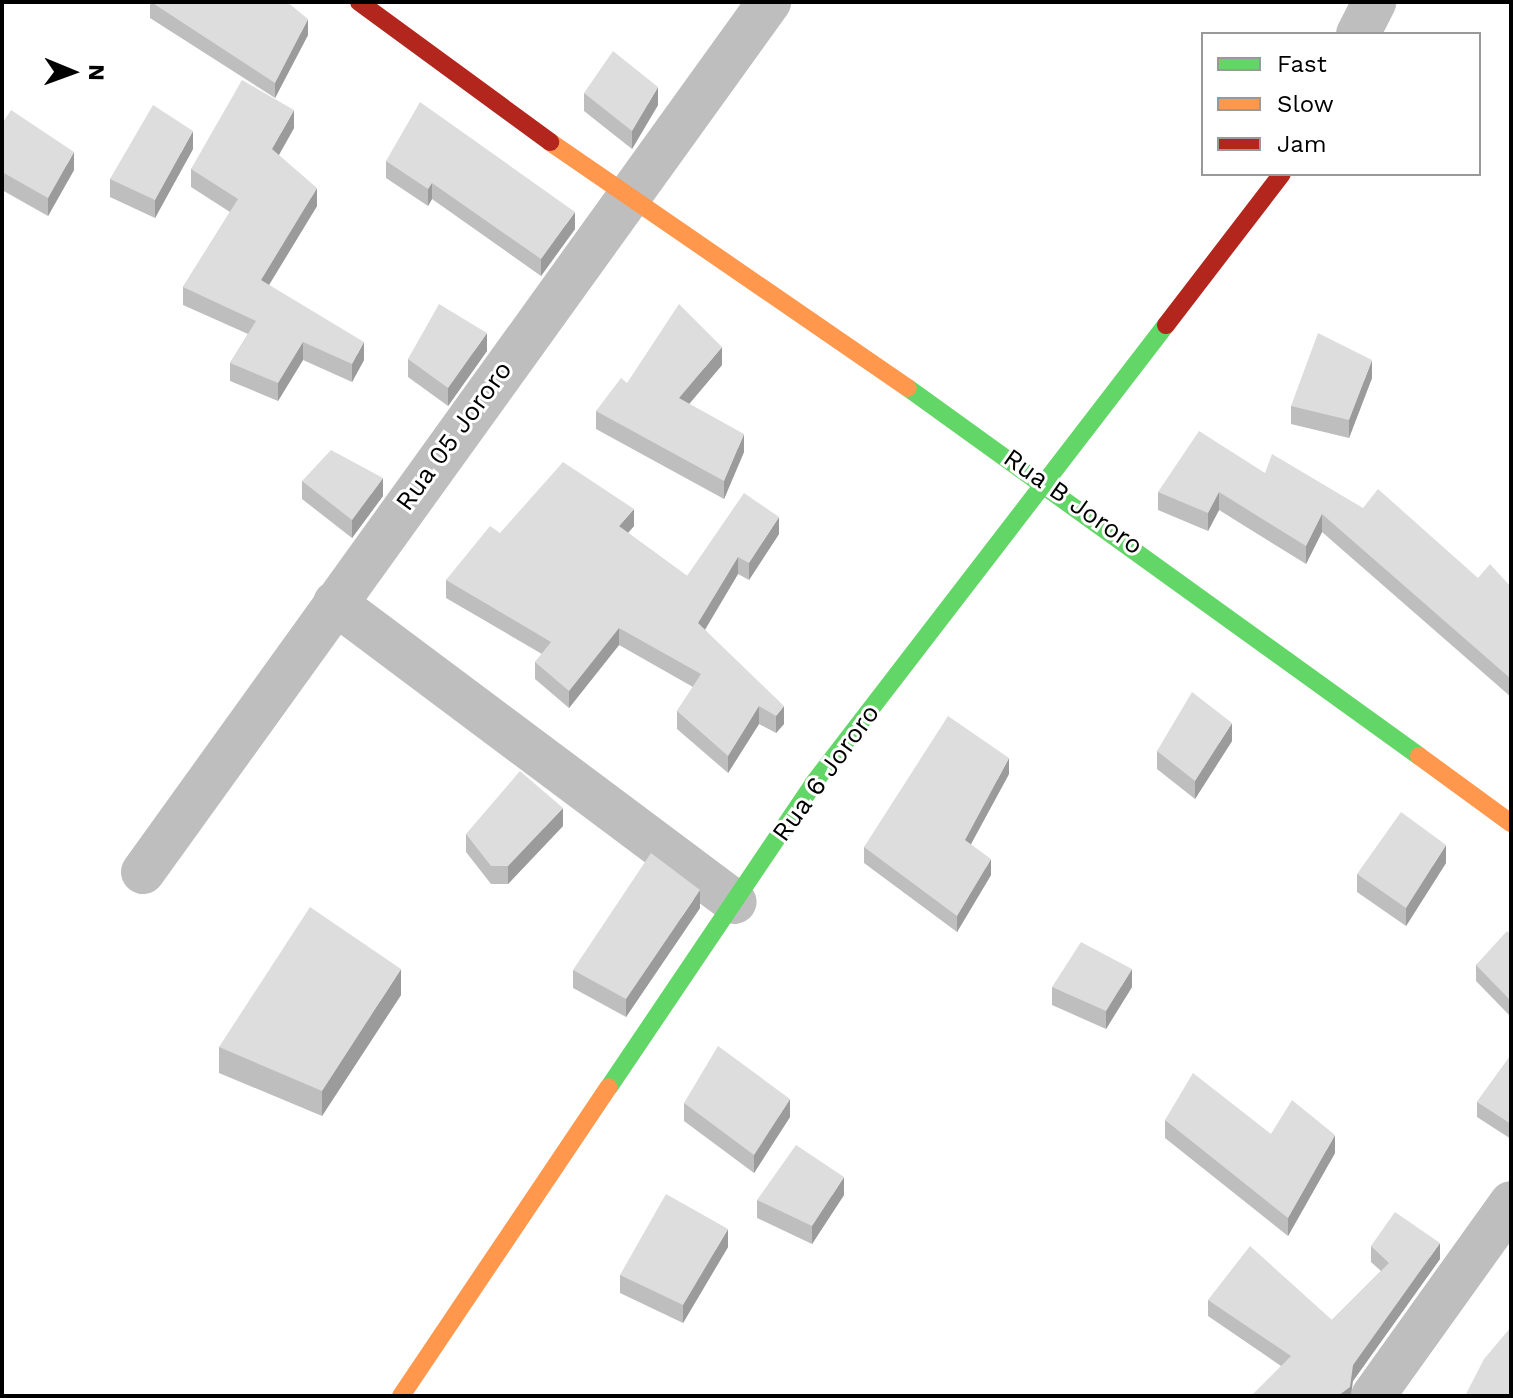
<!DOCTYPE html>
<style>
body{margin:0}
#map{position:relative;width:1513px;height:1398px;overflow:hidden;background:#fff;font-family:"Work Sans",sans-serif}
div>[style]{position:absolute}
.street>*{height:44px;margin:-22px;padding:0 22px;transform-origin:22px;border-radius:22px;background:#bebebe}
.fast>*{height:18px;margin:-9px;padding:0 9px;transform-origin:9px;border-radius:9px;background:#63d668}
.slow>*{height:18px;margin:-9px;padding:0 9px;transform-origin:9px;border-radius:9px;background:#ff974d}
.jam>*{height:18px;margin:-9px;padding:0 9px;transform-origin:9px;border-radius:9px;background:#b3261e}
.wall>*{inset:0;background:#bebebe}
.shaded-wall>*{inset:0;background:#9b9b9b}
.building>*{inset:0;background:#ddd}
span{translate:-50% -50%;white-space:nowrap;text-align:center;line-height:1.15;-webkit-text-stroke:6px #fff;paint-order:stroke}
.street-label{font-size:26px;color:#000}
.frame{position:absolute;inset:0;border:4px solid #000;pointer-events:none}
.legend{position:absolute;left:1201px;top:32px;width:280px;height:144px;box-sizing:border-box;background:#fff;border:2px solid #999;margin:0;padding:10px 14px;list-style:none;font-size:24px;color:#000}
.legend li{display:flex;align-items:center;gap:16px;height:40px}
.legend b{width:40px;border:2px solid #999}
.north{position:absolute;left:32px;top:32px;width:80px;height:80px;-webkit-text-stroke:6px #fff;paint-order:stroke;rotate:91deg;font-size:22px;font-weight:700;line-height:32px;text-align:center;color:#000}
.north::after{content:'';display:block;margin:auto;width:28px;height:36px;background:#000;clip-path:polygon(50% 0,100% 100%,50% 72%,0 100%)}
</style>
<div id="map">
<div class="street">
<div style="left:1358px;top:34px;width:36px;rotate:-63deg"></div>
<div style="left:335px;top:603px;width:499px;rotate:36.8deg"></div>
<div style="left:143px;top:872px;width:1072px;rotate:-54.26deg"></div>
<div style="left:1373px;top:1396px;width:237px;rotate:-54.4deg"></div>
</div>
<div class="fast">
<div style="left:908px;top:388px;width:630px;rotate:35.76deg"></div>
<div style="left:609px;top:1087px;width:365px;rotate:-56deg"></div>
<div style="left:813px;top:784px;width:579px;rotate:-52.44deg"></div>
</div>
<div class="slow">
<div style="left:550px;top:142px;width:434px;rotate:34.5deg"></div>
<div style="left:1419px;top:756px;width:114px;rotate:36.1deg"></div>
<div style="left:401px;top:1396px;width:372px;rotate:-56.1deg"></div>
</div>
<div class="jam">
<div style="left:359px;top:2px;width:237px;rotate:36.2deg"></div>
<div style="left:1166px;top:325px;width:190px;rotate:-52.5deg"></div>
</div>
<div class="wall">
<div style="clip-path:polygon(150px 2px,308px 35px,275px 98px,150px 18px)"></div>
<div style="clip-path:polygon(584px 93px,658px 105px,632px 149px,584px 111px)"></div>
<div style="clip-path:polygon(2px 124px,74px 170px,48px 216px,2px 190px)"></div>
<div style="clip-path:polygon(294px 128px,279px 155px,317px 206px,269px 285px,364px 360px,352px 382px,303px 360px,278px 401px,230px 381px,230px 363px,248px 334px,183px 305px,183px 287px,230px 212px,191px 187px,191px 169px)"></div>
<div style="clip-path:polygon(193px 149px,155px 218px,110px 197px,110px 179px)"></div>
<div style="clip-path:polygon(386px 161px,575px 229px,541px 276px,432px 199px,428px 206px,386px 178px)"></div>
<div style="clip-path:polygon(487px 351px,448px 406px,408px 377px,408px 359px)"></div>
<div style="clip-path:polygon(722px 365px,689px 404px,744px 452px,724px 499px,596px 429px,596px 411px,627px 383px)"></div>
<div style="clip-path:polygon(1372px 378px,1349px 438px,1291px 424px,1291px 406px)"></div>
<div style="clip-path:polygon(1265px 473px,1478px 578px,1511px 587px,1511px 697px,1322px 532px,1306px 564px,1219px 510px,1208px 531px,1158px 510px,1158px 492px)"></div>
<div style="clip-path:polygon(302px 481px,383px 496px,352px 538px,302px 499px)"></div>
<div style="clip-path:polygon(634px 526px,628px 533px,687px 576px,779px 534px,749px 580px,738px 574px,705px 630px,784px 724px,776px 733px,759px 724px,728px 773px,677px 729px,677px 711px,693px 687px,619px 645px,569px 708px,535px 679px,535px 662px,542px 654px,446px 598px,446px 580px,500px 533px)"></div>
<div style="clip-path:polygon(1232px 741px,1195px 799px,1157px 769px,1157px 751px)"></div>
<div style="clip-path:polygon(1009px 774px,971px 844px,991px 875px,957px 932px,864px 863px,864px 847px)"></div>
<div style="clip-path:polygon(563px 826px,508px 884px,491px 884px,466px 852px,466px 834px)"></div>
<div style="clip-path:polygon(1446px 863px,1406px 926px,1357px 892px,1357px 874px)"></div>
<div style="clip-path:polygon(700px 908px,626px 1017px,573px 988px,573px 970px)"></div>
<div style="clip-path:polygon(1511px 935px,1511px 1017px,1476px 981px,1476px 965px)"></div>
<div style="clip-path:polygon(1052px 987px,1132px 987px,1106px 1029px,1052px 1005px)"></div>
<div style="clip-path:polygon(401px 995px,322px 1116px,219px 1073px,219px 1047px)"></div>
<div style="clip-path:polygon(1511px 1055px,1511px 1139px,1477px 1117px,1477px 1102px)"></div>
<div style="clip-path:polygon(684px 1103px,790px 1117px,754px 1173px,684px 1121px)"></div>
<div style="clip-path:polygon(1165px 1120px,1271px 1134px,1335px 1153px,1288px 1236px,1165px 1138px)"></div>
<div style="clip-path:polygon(844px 1195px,812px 1244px,757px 1218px,757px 1200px)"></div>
<div style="clip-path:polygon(1371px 1246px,1440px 1259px,1353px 1381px,1281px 1366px,1208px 1316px,1208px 1300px,1332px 1320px,1381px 1271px,1371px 1262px)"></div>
<div style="clip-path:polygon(728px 1247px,683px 1323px,620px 1293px,620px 1275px)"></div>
</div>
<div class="shaded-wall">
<div style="clip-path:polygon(308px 19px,308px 35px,275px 98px,275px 83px)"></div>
<div style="clip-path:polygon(658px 87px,658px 105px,632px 149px,632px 131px)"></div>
<div style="clip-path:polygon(294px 110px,294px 128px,272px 167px,272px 149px)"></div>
<div style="clip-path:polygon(193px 131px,193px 149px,155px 218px,155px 200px)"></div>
<div style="clip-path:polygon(74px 152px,74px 170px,48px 216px,48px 198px)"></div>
<div style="clip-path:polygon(432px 183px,432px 199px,428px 206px,428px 189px)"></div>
<div style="clip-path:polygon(317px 188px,317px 206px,261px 298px,261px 280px)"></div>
<div style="clip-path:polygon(575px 212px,575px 229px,541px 276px,541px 259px)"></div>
<div style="clip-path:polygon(487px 333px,487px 351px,448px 406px,448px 388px)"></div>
<div style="clip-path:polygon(303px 342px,303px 360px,278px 401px,278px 383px)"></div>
<div style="clip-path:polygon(364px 342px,364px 360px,352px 382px,352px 364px)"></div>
<div style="clip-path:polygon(722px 347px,722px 365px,679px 416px,679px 398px)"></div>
<div style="clip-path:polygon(1372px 360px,1372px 378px,1349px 438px,1349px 420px)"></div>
<div style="clip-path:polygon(744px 434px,744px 452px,724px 499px,724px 481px)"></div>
<div style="clip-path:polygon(383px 478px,383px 496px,352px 538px,352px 520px)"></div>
<div style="clip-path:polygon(1219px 492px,1219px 510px,1208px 531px,1208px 513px)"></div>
<div style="clip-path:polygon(634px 509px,634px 526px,619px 543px,619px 526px)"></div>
<div style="clip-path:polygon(1322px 514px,1322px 532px,1306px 564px,1306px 546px)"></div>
<div style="clip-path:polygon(779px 517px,779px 534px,749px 580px,749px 563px)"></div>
<div style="clip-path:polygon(738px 557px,738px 574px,698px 641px,698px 623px)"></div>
<div style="clip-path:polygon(619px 628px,619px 645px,569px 708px,569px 691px)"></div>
<div style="clip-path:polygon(759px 706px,759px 724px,728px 773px,728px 756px)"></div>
<div style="clip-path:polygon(784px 706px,784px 724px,776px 733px,776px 716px)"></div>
<div style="clip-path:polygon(1232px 723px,1232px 741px,1195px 799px,1195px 781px)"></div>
<div style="clip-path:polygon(1009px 758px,1009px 774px,965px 855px,965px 840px)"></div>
<div style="clip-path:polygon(563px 808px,563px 826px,508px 884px,508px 866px)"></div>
<div style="clip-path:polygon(1446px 845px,1446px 863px,1406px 926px,1406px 908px)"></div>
<div style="clip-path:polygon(991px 859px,991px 875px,957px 932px,957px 916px)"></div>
<div style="clip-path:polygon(700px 890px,700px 908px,626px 1017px,626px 999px)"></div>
<div style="clip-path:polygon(401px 969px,401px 995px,322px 1116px,322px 1091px)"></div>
<div style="clip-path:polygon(1132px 969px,1132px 987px,1106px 1029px,1106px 1011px)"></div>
<div style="clip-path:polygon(790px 1099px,790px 1117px,754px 1173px,754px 1155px)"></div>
<div style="clip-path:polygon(1335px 1135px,1335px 1153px,1288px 1236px,1288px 1218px)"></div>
<div style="clip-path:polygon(844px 1177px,844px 1195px,812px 1244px,812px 1226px)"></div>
<div style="clip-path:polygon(728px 1229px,728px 1247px,683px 1323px,683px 1305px)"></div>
<div style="clip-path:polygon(1440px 1243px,1440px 1259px,1353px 1381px,1351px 1396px,1338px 1396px,1353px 1365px)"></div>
</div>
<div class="building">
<div style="clip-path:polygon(151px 2px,287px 2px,308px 19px,275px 83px)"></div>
<div style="clip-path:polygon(613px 51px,658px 87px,632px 131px,584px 93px)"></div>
<div style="clip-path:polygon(242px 80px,294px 110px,272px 149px,317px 188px,261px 280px,364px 342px,352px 364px,303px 342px,278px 383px,230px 363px,256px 321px,183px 287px,238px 199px,191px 169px)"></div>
<div style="clip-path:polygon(420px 102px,575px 212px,541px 259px,432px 183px,428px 189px,386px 161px)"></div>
<div style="clip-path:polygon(153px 105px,193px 131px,155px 200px,110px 179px)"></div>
<div style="clip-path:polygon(11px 110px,74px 152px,48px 198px,2px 172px,2px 124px)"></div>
<div style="clip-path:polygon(439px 304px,487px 333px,448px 388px,408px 359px)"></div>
<div style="clip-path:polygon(679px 304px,722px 347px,679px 398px,744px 434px,724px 481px,596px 411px,621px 378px,627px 383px)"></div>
<div style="clip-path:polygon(1318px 333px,1372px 360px,1349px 420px,1291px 406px)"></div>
<div style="clip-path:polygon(1199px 431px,1265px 473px,1272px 454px,1363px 508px,1378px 489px,1478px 578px,1490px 564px,1511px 587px,1511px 679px,1322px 514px,1306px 546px,1219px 492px,1208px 513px,1158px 492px)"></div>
<div style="clip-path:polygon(331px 450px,383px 478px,352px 520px,302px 481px)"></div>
<div style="clip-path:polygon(563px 462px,634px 509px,619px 526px,687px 576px,744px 493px,779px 517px,749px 563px,738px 557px,698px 623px,784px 706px,776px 716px,759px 706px,728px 756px,677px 711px,701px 674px,619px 628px,569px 691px,535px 662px,551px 642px,446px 580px,490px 526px,500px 533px)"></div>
<div style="clip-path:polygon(1192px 692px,1232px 723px,1195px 781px,1157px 751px)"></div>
<div style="clip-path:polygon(948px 716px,1009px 758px,965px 840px,991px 859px,957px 916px,864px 847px)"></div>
<div style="clip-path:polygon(520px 771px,563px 808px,508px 866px,491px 866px,466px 834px)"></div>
<div style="clip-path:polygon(1401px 812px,1446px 845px,1406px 908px,1357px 874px)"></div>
<div style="clip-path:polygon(651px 853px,700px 890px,626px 999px,573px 970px)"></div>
<div style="clip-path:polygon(310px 907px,401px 969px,322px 1091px,219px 1047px)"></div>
<div style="clip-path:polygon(1507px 931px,1511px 935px,1511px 1001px,1476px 965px)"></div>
<div style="clip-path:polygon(1081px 942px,1132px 969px,1106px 1011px,1052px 987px)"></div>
<div style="clip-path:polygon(718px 1046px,790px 1099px,754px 1155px,684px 1103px)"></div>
<div style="clip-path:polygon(1511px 1055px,1511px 1124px,1477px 1102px)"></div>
<div style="clip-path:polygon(1193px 1073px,1271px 1134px,1292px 1100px,1335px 1135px,1288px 1218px,1165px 1120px)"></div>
<div style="clip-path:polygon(796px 1145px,844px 1177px,812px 1226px,757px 1200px)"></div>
<div style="clip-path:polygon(666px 1194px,728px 1229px,683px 1305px,620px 1275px)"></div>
<div style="clip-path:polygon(1395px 1212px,1440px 1243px,1353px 1365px,1350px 1387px,1338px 1396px,1251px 1396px,1291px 1356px,1208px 1300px,1250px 1246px,1332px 1320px,1389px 1263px,1371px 1246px)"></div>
<div style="clip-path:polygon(1511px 1327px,1511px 1396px,1465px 1396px,1484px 1359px)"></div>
</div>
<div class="street-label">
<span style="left:454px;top:436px;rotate:-54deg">Rua 05 Jororo</span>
<span style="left:1073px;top:502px;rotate:35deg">Rua B Jororo</span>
<span style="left:826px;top:773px;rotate:-54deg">Rua 6 Jororo</span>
</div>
<div class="frame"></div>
<ul class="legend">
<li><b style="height:10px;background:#63d668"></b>Fast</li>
<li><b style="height:10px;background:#ff974d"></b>Slow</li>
<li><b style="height:10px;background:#b3261e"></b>Jam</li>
</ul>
<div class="north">N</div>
</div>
